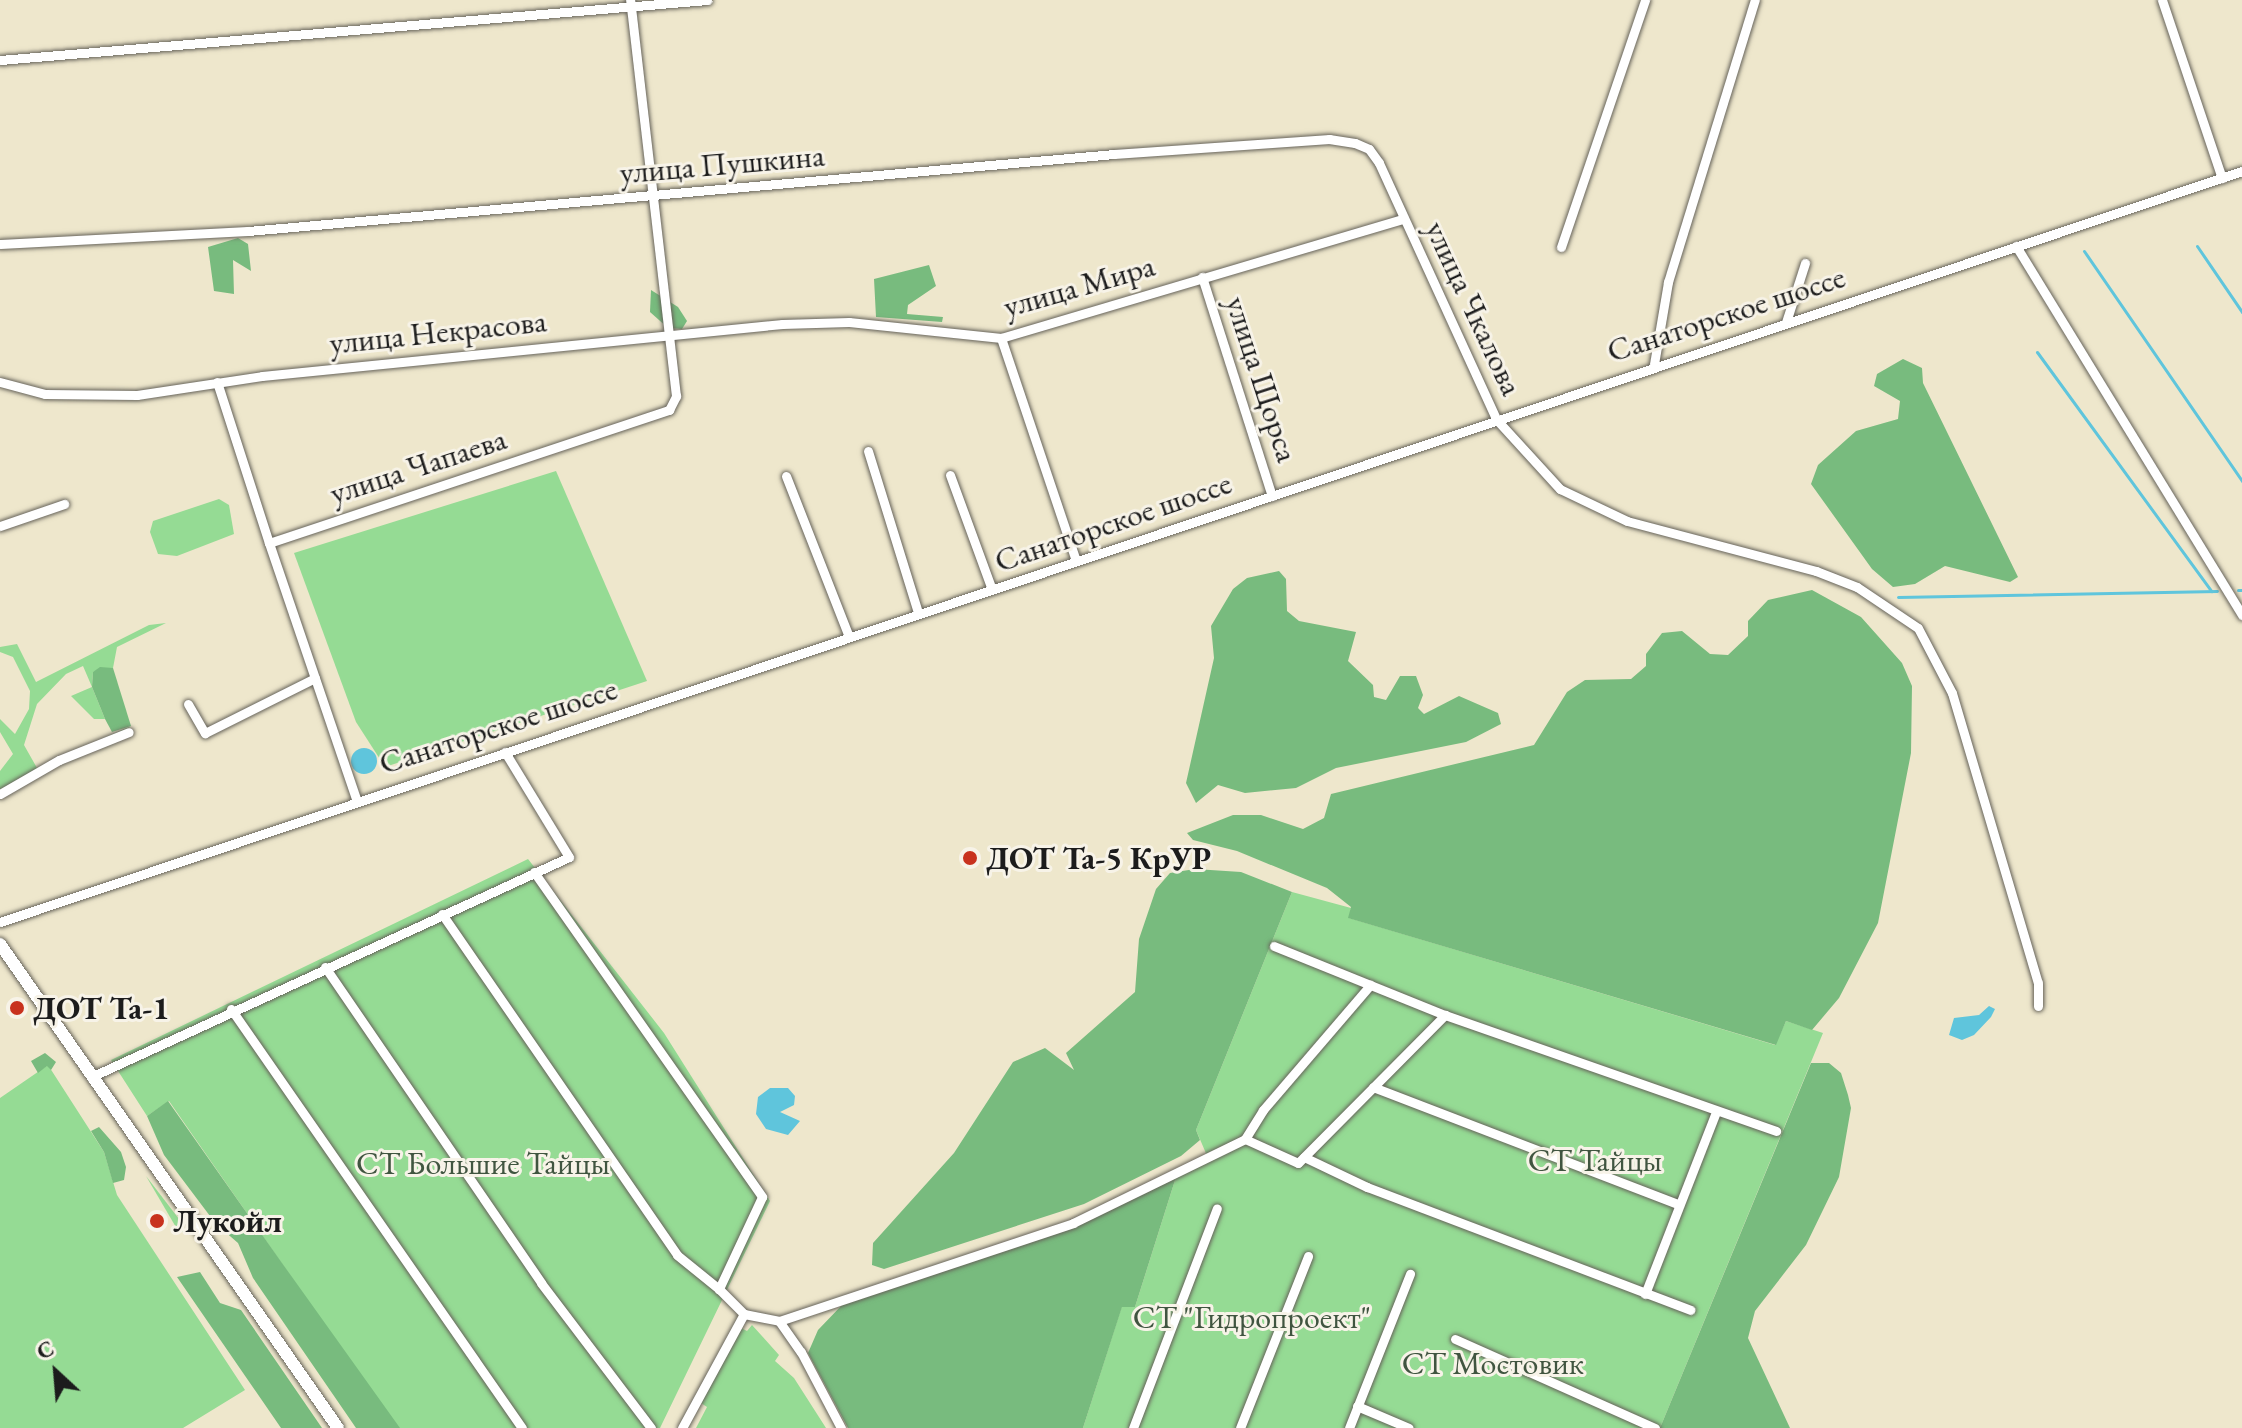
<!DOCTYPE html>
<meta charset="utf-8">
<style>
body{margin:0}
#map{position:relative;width:2242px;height:1428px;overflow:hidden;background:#eee7cc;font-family:"EB Garamond",serif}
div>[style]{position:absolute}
.green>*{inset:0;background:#95db94}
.forest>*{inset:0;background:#78bb7e}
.water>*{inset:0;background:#5fc5dc}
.round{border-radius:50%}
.stream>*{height:3px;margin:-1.5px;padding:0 1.5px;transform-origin:1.5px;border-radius:1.5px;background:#5fc5dc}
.roads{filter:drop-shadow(0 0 2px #66635a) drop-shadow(0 0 2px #66635a)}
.minor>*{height:9px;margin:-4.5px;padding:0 4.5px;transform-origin:4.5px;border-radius:4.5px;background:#fff}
.secondary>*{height:12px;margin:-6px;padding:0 6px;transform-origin:6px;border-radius:6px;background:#fff}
.dots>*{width:22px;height:22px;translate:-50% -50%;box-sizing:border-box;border:4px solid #f7f3e8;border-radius:50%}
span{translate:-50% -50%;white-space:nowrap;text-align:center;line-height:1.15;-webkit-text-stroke:6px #f7f3e8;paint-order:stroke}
.street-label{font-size:32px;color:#1c1c1c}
.poi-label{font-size:32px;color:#1c1c1c;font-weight:700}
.left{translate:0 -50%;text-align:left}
.park-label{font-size:32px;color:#405540}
.north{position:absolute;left:16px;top:1332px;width:80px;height:80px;-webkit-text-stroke:6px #f7f3e8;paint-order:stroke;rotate:334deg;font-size:22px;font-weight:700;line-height:32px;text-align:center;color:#1c1c1c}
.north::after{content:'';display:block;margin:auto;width:28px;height:36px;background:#1c1c1c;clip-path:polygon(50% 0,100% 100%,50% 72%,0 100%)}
</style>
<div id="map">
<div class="green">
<div style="clip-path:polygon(556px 471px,647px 681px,385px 767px,356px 722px,294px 553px)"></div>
<div style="clip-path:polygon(219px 499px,229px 505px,234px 534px,177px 556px,158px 554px,150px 532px,153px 521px)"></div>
<div style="clip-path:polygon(166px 623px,117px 647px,113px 668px,93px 672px,92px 687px,105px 719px,94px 719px,71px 696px,92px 687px,83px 666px,66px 674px,37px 704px,24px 745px,37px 768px,131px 726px,111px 744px,74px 756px,0 797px,0 771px,13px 754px,0 732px,0 719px,15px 734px,29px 709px,30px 691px,13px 657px,0 652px,0 647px,17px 644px,36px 682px,149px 625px)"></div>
<div style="clip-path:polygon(528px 859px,664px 1033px,770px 1201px,660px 1428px,396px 1428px,169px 1101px,147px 1116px,111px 1060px)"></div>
<div style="clip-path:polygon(1292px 892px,1351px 908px,1349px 918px,1775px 1045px,1786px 1021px,1823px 1033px,1660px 1428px,1083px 1428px,1122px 1306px,1135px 1307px,1176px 1177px,1208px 1158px,1196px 1130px)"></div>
<div style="clip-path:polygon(48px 1065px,104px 1152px,117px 1195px,245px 1390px,183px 1428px,0 1428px,0 1098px)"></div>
<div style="clip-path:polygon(146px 1176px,179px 1219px,185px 1233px,177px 1229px)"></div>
<div style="clip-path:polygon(752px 1325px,779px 1355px,775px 1361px,794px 1378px,826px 1428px,696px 1428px,707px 1407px,701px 1403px,739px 1327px,747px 1331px)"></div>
</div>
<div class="forest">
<div style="clip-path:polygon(238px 238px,248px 244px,251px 271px,233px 260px,234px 294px,214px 291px,208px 247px)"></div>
<div style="clip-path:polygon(929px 265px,936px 286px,908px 305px,907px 314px,943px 317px,942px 322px,876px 317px,874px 279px)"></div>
<div style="clip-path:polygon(651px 290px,678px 307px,687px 321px,682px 329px,668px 328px,650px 312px)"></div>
<div style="clip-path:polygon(1903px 359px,1922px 368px,1923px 383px,2018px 577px,2010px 582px,1945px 566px,1915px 584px,1893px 587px,1872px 569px,1811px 484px,1818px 465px,1856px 431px,1898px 419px,1900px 401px,1874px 386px,1877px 374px)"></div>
<div style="clip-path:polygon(1279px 571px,1286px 579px,1287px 611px,1299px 621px,1356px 632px,1348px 661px,1373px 685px,1374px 697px,1386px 700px,1400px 676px,1416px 676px,1423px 695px,1418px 708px,1424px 714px,1459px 696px,1498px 713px,1501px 724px,1466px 742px,1336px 768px,1296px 788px,1245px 793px,1218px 785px,1196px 803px,1186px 783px,1214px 658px,1211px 626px,1233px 589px,1247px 578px)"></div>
<div style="clip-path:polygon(1812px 590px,1861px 617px,1902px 663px,1912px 686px,1911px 753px,1878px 923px,1839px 998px,1812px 1030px,1786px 1021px,1776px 1045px,1348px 918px,1351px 907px,1327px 888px,1237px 851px,1193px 840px,1187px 833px,1233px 815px,1261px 815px,1303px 829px,1324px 818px,1331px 794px,1534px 745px,1567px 692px,1585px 680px,1631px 679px,1646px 666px,1646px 654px,1662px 633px,1682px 631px,1710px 654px,1728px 655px,1748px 636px,1748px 621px,1768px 600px)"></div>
<div style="clip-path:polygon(100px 667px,113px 668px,131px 726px,112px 732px,105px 719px,92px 687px,93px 672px)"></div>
<div style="clip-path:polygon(1195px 869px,1241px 872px,1292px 892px,1196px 1130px,1200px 1140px,1181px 1156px,1084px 1204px,884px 1269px,872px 1265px,873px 1243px,954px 1153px,1013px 1062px,1045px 1048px,1074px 1070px,1066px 1053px,1135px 992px,1139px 939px,1156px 889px,1170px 873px)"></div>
<div style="clip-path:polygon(45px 1053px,56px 1062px,51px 1070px,47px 1066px,38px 1073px,31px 1061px)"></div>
<div style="clip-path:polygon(1811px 1063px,1829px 1063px,1841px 1073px,1848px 1095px,1851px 1108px,1839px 1177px,1806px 1245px,1755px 1311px,1748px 1338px,1790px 1428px,1660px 1428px)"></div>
<div style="clip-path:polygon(168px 1101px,282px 1263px,400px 1428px,356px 1428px,253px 1278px,238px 1243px,216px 1224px,164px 1155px,147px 1116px)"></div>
<div style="clip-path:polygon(99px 1127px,121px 1152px,126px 1167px,124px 1180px,113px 1183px,104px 1152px,91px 1131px)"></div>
<div style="clip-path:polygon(1176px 1177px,1135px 1307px,1122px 1307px,1083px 1428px,848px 1428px,808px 1353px,818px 1330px,842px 1305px,1076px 1225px)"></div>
<div style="clip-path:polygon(200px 1272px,220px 1303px,241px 1310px,322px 1428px,281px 1428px,177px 1277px)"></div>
</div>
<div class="water">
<div class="round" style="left:351px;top:748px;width:26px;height:26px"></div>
<div style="clip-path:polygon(1989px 1006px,1995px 1009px,1991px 1017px,1974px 1035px,1962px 1040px,1949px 1035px,1954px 1018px,1979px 1015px)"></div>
<div style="clip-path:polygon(770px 1088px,788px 1088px,795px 1096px,794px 1105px,780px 1112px,800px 1121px,788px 1135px,766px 1129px,756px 1114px,758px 1097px)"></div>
</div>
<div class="stream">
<div style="left:2197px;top:246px;width:80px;rotate:55.7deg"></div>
<div style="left:2084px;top:251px;width:279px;rotate:55.5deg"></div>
<div style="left:2037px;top:352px;width:296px;rotate:53.9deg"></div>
<div style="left:2238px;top:590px;width:4px"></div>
<div style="left:1898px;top:597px;width:319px;rotate:-1.1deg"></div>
</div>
<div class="roads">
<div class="minor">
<div style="left:2162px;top:0;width:188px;rotate:71.4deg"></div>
<div style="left:0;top:60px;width:710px;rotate:-4.85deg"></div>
<div style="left:0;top:244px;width:248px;rotate:-3deg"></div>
<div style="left:248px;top:231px;width:869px;rotate:-5.08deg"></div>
<div style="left:1114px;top:154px;width:216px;rotate:-4deg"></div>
<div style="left:1329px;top:139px;width:26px;rotate:9deg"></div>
<div style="left:1355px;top:143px;width:15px;rotate:23deg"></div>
<div style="left:1369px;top:149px;width:17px;rotate:54deg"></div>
<div style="left:1379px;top:163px;width:281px;rotate:65.4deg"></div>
<div style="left:1496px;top:419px;width:95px;rotate:47.6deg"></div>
<div style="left:1560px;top:489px;width:74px;rotate:25.5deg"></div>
<div style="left:1627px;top:521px;width:196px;rotate:14.8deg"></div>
<div style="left:1816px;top:571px;width:44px;rotate:21.3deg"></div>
<div style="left:1857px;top:587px;width:73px;rotate:33.9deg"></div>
<div style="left:1918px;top:628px;width:73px;rotate:62.4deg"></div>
<div style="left:1952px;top:693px;width:302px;rotate:73.5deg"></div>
<div style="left:2038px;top:983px;width:23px;rotate:90deg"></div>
<div style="left:2016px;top:246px;width:433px;rotate:58.5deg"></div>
<div style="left:1561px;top:247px;width:261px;rotate:-71.2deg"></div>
<div style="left:1202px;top:277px;width:230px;rotate:72.3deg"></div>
<div style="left:1786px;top:322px;width:62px;rotate:-72.1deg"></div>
<div style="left:1001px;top:338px;width:232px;rotate:71.4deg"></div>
<div style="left:1654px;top:364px;width:83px;rotate:-80.3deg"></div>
<div style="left:1668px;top:282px;width:295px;rotate:-72.9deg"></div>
<div style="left:0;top:382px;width:47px;rotate:14.9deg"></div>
<div style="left:45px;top:394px;width:92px;rotate:0.6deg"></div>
<div style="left:137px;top:395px;width:126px;rotate:-8.6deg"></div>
<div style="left:262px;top:376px;width:523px;rotate:-5.71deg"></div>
<div style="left:782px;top:324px;width:67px;rotate:-1.7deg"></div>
<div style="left:849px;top:322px;width:153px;rotate:6deg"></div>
<div style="left:1001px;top:338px;width:420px;rotate:-16.5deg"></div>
<div style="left:217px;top:382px;width:169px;rotate:72.1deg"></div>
<div style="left:269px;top:543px;width:422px;rotate:-18.4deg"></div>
<div style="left:669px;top:410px;width:16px;rotate:-63deg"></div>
<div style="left:676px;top:396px;width:399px;rotate:-96.6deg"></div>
<div style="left:868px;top:451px;width:170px;rotate:72.8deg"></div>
<div style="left:950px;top:475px;width:122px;rotate:69.9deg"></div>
<div style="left:786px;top:476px;width:173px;rotate:68.6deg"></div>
<div style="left:0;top:526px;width:68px;rotate:-19deg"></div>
<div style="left:269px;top:543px;width:273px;rotate:71.2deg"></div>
<div style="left:188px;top:704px;width:34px;rotate:60deg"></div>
<div style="left:205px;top:733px;width:123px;rotate:-26.6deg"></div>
<div style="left:0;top:794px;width:68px;rotate:-30deg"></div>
<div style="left:59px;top:760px;width:75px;rotate:-21.8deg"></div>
<div style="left:534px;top:872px;width:397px;rotate:54.9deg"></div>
<div style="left:762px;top:1197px;width:102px;rotate:115.1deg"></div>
<div style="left:719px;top:1289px;width:35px;rotate:45deg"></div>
<div style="left:744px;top:1314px;width:36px;rotate:11deg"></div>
<div style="left:779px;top:1321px;width:38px;rotate:55deg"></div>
<div style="left:801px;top:1352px;width:86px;rotate:62.2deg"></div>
<div style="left:442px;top:914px;width:414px;rotate:55.4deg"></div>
<div style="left:677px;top:1255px;width:54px;rotate:39deg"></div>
<div style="left:0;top:922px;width:2364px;rotate:-18.52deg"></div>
<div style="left:1274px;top:946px;width:184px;rotate:22deg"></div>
<div style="left:1445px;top:1015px;width:351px;rotate:19.3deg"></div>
<div style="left:325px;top:967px;width:383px;rotate:55.6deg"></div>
<div style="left:541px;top:1283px;width:182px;rotate:52.8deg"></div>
<div style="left:231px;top:1009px;width:510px;rotate:55.22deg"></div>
<div style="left:91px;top:1077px;width:526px;rotate:-24.71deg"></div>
<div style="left:569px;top:857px;width:123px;rotate:-121.4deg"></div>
<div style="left:1373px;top:1087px;width:327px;rotate:21deg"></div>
<div style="left:1245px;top:1139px;width:58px;rotate:24.4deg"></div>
<div style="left:1298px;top:1163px;width:209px;rotate:-45.2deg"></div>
<div style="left:1304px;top:1157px;width:70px;rotate:25.5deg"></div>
<div style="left:1367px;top:1187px;width:346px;rotate:20.8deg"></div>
<div style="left:1645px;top:1294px;width:195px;rotate:-68.7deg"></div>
<div style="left:779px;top:1321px;width:310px;rotate:-18.4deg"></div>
<div style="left:1073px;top:1223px;width:191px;rotate:-26deg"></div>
<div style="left:1245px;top:1139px;width:34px;rotate:-58deg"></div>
<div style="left:1263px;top:1110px;width:165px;rotate:-49.4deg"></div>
<div style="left:1455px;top:1339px;width:219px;rotate:24deg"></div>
<div style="left:1357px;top:1406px;width:56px;rotate:22.9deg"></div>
<div style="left:682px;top:1428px;width:130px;rotate:-61.5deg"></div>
<div style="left:1133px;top:1428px;width:235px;rotate:-69.1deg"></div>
<div style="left:1240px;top:1428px;width:185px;rotate:-68.4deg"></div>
<div style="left:1349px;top:1428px;width:166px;rotate:-68.4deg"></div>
</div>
<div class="secondary">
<div style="left:0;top:944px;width:590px;rotate:55.07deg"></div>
</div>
</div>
<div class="dots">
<div style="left:970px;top:858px;background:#c8321e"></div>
<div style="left:17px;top:1008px;background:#c8321e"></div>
<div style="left:157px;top:1221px;background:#c8321e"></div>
</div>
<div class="street-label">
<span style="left:722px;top:164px;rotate:-5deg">улица Пушкина</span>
<span style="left:1079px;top:286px;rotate:-16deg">улица Мира</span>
<span style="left:1474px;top:308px;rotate:65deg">улица Чкалова</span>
<span style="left:1726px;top:314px;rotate:-18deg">Санаторское шоссе</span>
<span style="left:438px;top:332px;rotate:-6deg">улица Некрасова</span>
<span style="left:1262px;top:379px;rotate:72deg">улица Щорса</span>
<span style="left:418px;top:466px;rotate:-18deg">улица Чапаева</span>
<span style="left:1113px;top:522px;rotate:-19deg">Санаторское шоссе</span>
<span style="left:498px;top:726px;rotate:-18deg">Санаторское шоссе</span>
</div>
<div class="poi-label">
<span class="left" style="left:986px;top:858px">ДОТ Та-5 КрУР</span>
<span class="left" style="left:33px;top:1008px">ДОТ Та-1</span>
<span class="left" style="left:173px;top:1221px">Лукойл</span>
</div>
<div class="park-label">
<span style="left:1595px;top:1160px">СТ Тайцы</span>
<span style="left:483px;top:1163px">СТ Большие Тайцы</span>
<span style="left:1252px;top:1317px">СТ "Гидропроект"</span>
<span style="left:1493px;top:1363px">СТ Мостовик</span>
</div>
<div class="north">С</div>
</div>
